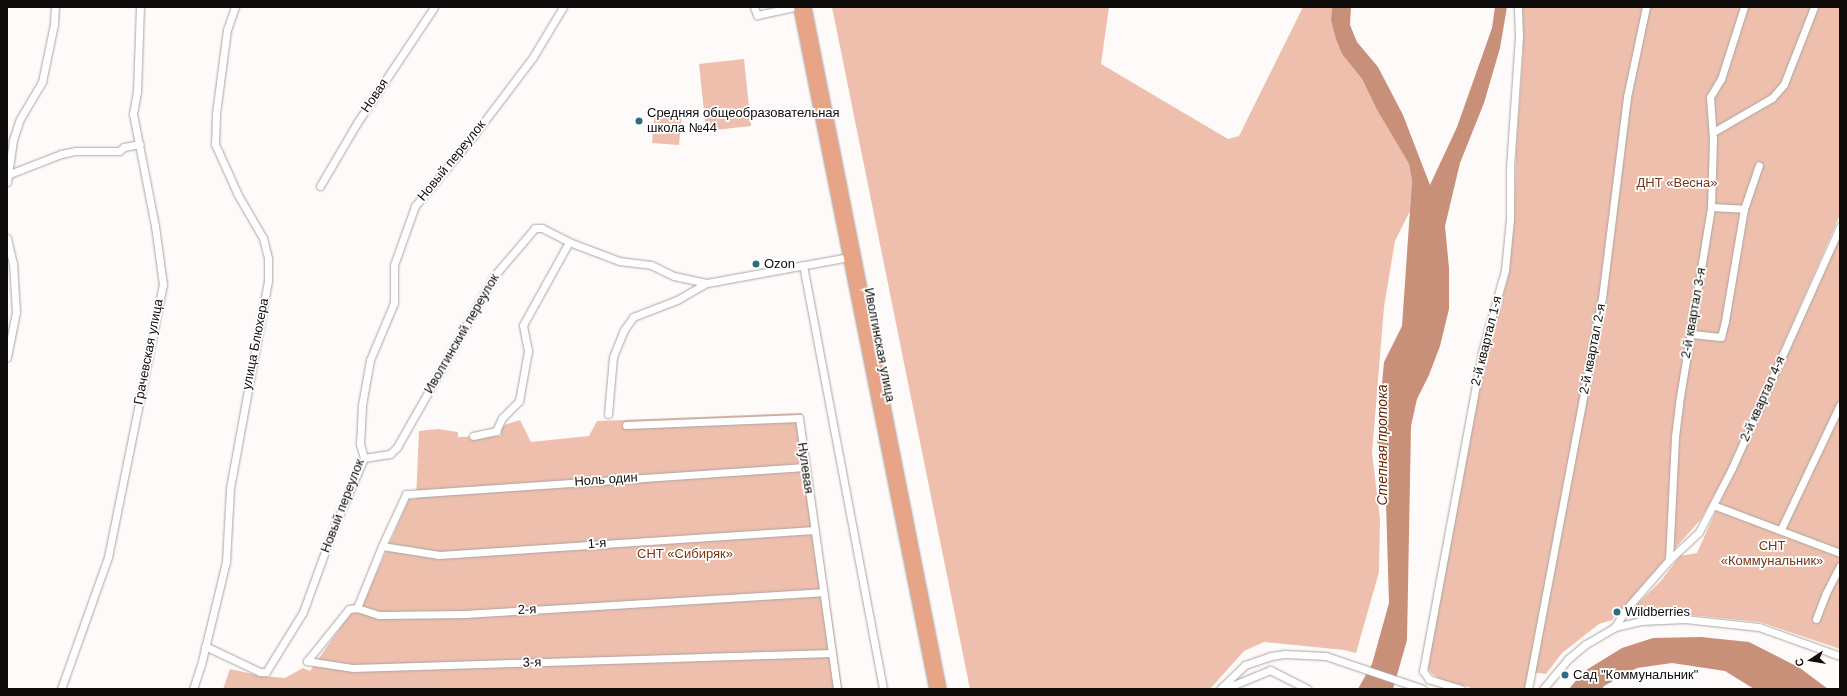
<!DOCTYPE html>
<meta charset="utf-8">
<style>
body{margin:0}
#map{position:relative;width:1847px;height:696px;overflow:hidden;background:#fefaf9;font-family:Helvetica,sans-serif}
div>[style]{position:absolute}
.green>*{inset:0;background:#edbfac}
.water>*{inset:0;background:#c88f79}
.roads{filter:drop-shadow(0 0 1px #aaa4a1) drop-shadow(0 0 1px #aaa4a1)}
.minor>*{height:7px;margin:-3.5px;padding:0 3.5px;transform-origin:3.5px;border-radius:3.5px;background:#fff}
.major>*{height:9px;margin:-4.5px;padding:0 4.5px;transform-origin:4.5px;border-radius:4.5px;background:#e8a486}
.dots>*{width:11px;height:11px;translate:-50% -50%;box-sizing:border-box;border:2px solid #fff;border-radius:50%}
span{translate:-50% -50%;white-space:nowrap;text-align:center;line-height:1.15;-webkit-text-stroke:3.5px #fff;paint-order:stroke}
.street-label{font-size:13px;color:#0e0c0b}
.poi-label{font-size:13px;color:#0e0c0b}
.left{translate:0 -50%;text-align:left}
.park-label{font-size:13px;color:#7b3516}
.water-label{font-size:14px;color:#6a2602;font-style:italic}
.frame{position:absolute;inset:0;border:8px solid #0e0c0b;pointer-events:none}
.north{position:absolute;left:1791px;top:640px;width:40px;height:40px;-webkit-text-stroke:3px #fff;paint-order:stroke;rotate:258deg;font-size:11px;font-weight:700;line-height:16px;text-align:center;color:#0e0c0b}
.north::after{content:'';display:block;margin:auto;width:14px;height:18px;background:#0e0c0b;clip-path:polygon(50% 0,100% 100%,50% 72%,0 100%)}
</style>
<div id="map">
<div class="green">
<div style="clip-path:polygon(832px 7px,1109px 7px,1101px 64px,1228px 139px,1239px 136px,1303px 7px,1332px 7px,1331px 20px,1342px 54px,1362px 79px,1377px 110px,1409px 164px,1412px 181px,1410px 211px,1395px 241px,1384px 307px,1372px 453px,1380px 519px,1379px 572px,1356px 653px,1344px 650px,1264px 642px,1244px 651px,1210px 689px,970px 689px)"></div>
<div style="clip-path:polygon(1522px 7px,1840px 7px,1840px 215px,1730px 467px,1701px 519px,1612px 620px,1599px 624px,1562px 653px,1546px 674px,1529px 672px,1526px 689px,1475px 689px,1439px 679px,1430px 672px,1428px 667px,1486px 352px,1508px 278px,1514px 223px,1516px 150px,1523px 53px)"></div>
<div style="clip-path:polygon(744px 59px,751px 126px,706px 131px,699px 64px)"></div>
<div style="clip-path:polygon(655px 111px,682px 114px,679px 145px,652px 143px)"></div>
<div style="clip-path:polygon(1840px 237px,1840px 649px,1760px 622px,1690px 615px,1634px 615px,1626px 609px,1634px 607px,1660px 582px,1680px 556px,1697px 553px)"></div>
<div style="clip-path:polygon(802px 413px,842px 689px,223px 689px,230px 669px,262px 676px,285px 678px,303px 668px,310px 671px,352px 611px,359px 613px,409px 499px,416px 499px,419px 431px,438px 429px,458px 432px,458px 437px,501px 436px,501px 426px,520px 420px,531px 442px,589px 436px,597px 421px)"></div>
</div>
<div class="water">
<div style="clip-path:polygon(1332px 7px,1351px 7px,1350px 25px,1357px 42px,1378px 67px,1403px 115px,1430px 185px,1457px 127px,1492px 28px,1495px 7px,1507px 7px,1500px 48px,1484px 103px,1460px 163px,1445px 226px,1449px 268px,1449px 309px,1440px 346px,1429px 375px,1417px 399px,1411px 426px,1407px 640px,1393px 689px,1358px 689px,1372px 664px,1389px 603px,1386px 503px,1377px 439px,1384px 362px,1402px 326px,1412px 181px,1409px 164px,1377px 110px,1362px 79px,1342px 54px,1336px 39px,1331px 20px)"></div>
<div style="clip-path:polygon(1701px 637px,1749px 642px,1800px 668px,1828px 689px,1754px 689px,1725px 671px,1672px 663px,1637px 668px,1604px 686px,1602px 689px,1569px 689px,1583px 672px,1622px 648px,1653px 638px)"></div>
</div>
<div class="roads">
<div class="minor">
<div style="left:754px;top:7px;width:9px;rotate:69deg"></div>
<div style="left:757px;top:15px;width:39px;rotate:-12deg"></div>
<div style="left:1715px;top:131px;width:66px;rotate:-30.1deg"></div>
<div style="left:1772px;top:98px;width:18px;rotate:-49deg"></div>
<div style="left:1784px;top:84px;width:83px;rotate:-68.7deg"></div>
<div style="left:7px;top:175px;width:58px;rotate:-21.3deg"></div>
<div style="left:61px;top:154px;width:14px;rotate:-12deg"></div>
<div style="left:75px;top:151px;width:44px"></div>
<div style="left:119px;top:151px;width:6px;rotate:-39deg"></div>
<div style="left:124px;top:147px;width:16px;rotate:-11deg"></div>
<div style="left:7px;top:182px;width:42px;rotate:-81.9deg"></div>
<div style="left:13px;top:140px;width:22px;rotate:-72deg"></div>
<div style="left:20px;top:119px;width:43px;rotate:-59.3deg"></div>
<div style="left:42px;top:82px;width:59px;rotate:-78.3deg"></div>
<div style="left:54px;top:24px;width:17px;rotate:-87deg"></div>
<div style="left:320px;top:186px;width:73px;rotate:-59.6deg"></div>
<div style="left:357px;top:123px;width:139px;rotate:-56.4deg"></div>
<div style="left:1711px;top:207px;width:33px;rotate:3deg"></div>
<div style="left:7px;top:238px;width:26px;rotate:77deg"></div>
<div style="left:13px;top:263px;width:49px;rotate:86.5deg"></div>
<div style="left:16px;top:312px;width:46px;rotate:101.3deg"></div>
<div style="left:803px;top:265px;width:431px;rotate:79.3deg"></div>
<div style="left:1692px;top:334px;width:29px;rotate:6deg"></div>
<div style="left:1721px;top:337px;width:16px;rotate:-76deg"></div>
<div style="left:1725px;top:321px;width:114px;rotate:-80.4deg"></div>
<div style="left:1744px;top:209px;width:46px;rotate:-71.2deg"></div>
<div style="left:608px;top:414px;width:57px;rotate:-85deg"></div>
<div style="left:613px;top:357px;width:29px;rotate:-68deg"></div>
<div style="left:624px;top:330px;width:16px;rotate:-55deg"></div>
<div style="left:633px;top:317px;width:47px;rotate:-21.1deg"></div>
<div style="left:677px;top:300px;width:34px;rotate:-30deg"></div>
<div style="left:626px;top:425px;width:173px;rotate:-2.3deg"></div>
<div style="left:799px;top:418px;width:274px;rotate:82deg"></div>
<div style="left:473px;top:436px;width:24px;rotate:-12deg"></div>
<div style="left:496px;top:431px;width:14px;rotate:-65deg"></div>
<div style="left:502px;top:418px;width:24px;rotate:-45deg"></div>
<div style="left:519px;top:401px;width:51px;rotate:-79.8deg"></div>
<div style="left:528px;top:351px;width:26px;rotate:-101deg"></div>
<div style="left:523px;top:325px;width:95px;rotate:-61deg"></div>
<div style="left:364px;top:458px;width:26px;rotate:-9deg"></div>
<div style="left:390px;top:454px;width:10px;rotate:-45deg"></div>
<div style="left:397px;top:447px;width:197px;rotate:-60.4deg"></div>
<div style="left:494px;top:276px;width:63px;rotate:-49.5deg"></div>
<div style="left:535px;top:228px;width:7px"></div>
<div style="left:542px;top:228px;width:30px;rotate:27deg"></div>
<div style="left:569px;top:242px;width:53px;rotate:20.8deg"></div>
<div style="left:619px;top:261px;width:32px;rotate:7deg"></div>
<div style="left:651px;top:265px;width:25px;rotate:26deg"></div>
<div style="left:674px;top:276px;width:34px;rotate:12deg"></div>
<div style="left:707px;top:283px;width:143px;rotate:-10.4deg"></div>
<div style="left:805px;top:467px;width:400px;rotate:176.1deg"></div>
<div style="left:406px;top:494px;width:57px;rotate:114.8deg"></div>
<div style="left:382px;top:546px;width:67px;rotate:112deg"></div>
<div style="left:357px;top:608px;width:23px;rotate:18deg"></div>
<div style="left:379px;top:615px;width:86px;rotate:-0.7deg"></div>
<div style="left:465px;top:614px;width:358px;rotate:-3.5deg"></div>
<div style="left:1713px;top:505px;width:136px;rotate:20.7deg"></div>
<div style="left:1781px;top:529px;width:137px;rotate:-64.6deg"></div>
<div style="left:382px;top:546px;width:58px;rotate:9deg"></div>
<div style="left:439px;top:555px;width:376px;rotate:-3.8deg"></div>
<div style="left:1669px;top:560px;width:41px;rotate:-43deg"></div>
<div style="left:1699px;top:532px;width:72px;rotate:-62.7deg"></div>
<div style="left:1732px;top:468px;width:265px;rotate:-65.9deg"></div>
<div style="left:357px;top:608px;width:8px;rotate:173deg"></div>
<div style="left:349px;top:609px;width:67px;rotate:128.9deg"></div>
<div style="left:307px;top:661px;width:47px;rotate:8.7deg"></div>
<div style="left:353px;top:668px;width:479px;rotate:-1.8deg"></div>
<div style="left:1816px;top:619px;width:28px;rotate:-69deg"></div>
<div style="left:1826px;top:593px;width:30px;rotate:-63deg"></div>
<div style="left:1615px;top:627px;width:21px;rotate:-59deg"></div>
<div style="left:1626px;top:609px;width:65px;rotate:-48.7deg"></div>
<div style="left:1669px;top:560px;width:123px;rotate:-87.2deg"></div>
<div style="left:1675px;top:437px;width:34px;rotate:-83deg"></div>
<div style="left:1679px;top:403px;width:199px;rotate:-80.7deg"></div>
<div style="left:1711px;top:207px;width:68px;rotate:-88.3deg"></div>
<div style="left:1713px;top:139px;width:42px;rotate:-94.1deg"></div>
<div style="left:1710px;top:97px;width:21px;rotate:-59deg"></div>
<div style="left:1721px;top:79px;width:76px;rotate:-72.3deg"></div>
<div style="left:205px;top:646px;width:61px;rotate:25.3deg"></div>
<div style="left:260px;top:672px;width:6px"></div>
<div style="left:266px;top:672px;width:70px;rotate:-58.3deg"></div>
<div style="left:303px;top:612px;width:90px;rotate:-70deg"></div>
<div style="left:334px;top:527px;width:75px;rotate:-66.5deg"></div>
<div style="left:364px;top:458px;width:15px;rotate:-106deg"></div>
<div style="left:360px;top:444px;width:39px;rotate:-87deg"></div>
<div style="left:362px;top:405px;width:46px;rotate:-79.9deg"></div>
<div style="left:370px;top:360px;width:62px;rotate:-67.2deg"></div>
<div style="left:394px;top:303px;width:38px;rotate:-90deg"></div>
<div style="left:394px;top:265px;width:63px;rotate:-70.4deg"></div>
<div style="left:415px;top:206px;width:92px;rotate:-50.3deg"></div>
<div style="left:474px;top:135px;width:98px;rotate:-52.9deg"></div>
<div style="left:533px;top:57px;width:58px;rotate:-59deg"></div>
<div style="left:61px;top:689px;width:140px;rotate:-70.4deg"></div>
<div style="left:108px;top:557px;width:278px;rotate:-78.6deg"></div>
<div style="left:163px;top:285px;width:60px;rotate:-97.7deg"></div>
<div style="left:155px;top:226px;width:114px;rotate:-101.1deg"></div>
<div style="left:133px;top:114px;width:22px;rotate:-80deg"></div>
<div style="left:137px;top:92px;width:85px;rotate:-88deg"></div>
<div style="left:193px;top:689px;width:25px;rotate:-72deg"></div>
<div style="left:201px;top:665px;width:106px;rotate:-76.4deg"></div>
<div style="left:226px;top:562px;width:74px;rotate:-86.9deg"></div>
<div style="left:230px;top:488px;width:210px;rotate:-79.6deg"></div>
<div style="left:268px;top:281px;width:23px;rotate:-90deg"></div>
<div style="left:268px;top:258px;width:21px;rotate:-104deg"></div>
<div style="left:263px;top:238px;width:50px;rotate:-120.2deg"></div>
<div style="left:238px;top:195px;width:56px;rotate:-114.3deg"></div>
<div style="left:215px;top:144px;width:31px;rotate:-88deg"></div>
<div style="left:216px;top:113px;width:84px;rotate:-82.5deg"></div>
<div style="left:227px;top:30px;width:24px;rotate:-71deg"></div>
<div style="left:1220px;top:689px;width:35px;rotate:-44deg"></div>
<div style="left:1245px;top:665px;width:28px;rotate:-19deg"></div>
<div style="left:1271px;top:656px;width:14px;rotate:-8deg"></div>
<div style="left:1285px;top:654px;width:41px;rotate:2.8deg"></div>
<div style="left:1326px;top:656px;width:102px;rotate:18.8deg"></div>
<div style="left:1224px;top:689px;width:50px;rotate:-22.4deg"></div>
<div style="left:1270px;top:670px;width:42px;rotate:26.6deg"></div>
<div style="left:1461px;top:689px;width:34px;rotate:-163deg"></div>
<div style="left:1429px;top:679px;width:10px;rotate:-127deg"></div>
<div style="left:1423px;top:671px;width:324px;rotate:-79.5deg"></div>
<div style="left:1482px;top:352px;width:85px;rotate:-74.3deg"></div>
<div style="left:1505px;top:270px;width:51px;rotate:-84.4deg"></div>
<div style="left:1510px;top:219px;width:51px;rotate:-90deg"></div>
<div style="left:1510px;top:168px;width:131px;rotate:-86.1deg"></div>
<div style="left:1519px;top:37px;width:30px;rotate:-92deg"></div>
<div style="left:1528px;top:689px;width:398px;rotate:-79.3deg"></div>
<div style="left:1602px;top:298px;width:203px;rotate:-82.9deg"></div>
<div style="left:1627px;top:97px;width:92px;rotate:-78.1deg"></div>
<div style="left:1543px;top:689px;width:39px;rotate:-50deg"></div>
<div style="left:1568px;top:659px;width:23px;rotate:-40deg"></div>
<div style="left:1586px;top:644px;width:34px;rotate:-30deg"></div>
<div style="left:1615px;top:627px;width:26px;rotate:-13deg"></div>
<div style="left:1640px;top:621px;width:45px;rotate:-2.5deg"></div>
<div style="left:1685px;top:619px;width:74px;rotate:6.2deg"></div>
<div style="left:1759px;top:627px;width:86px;rotate:19.7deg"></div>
</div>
<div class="major">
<div style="left:798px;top:7px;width:695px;rotate:78.72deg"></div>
<div style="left:806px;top:7px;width:695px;rotate:78.8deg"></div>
</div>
</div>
<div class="dots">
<div style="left:639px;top:121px;background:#2d6c81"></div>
<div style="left:756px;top:264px;background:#2d6c81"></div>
<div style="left:1617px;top:612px;background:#2d6c81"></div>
<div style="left:1565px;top:675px;background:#2d6c81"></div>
</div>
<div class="street-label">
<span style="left:375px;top:96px;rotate:-56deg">Новая</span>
<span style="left:452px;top:161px;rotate:-51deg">Новый переулок</span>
<span style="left:1694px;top:313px;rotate:-80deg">2-й квартал 3-я</span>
<span style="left:462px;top:334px;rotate:-60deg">Иволгинский переулок</span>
<span style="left:1487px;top:341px;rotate:-76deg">2-й квартал 1-я</span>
<span style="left:256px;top:344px;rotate:-79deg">улица Блюхера</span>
<span style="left:879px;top:345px;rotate:79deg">Иволгинская улица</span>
<span style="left:1593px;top:349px;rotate:-79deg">2-й квартал 2-я</span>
<span style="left:149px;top:352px;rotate:-79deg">Грачевская улица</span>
<span style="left:1763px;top:399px;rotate:-66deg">2-й квартал 4-я</span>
<span style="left:805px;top:468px;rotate:82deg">Нулевая</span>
<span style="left:606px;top:480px;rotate:-4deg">Ноль один</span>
<span style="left:343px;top:506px;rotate:-69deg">Новый переулок</span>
<span style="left:597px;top:544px;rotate:-4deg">1-я</span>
<span style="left:527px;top:610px;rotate:-3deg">2-я</span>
<span style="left:532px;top:663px;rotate:-2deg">3-я</span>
</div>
<div class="poi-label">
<span class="left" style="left:647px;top:121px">Средняя общеобразовательная<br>школа №44</span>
<span class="left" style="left:764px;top:264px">Ozon</span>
<span class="left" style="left:1625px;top:612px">Wildberries</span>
<span class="left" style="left:1573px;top:675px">Сад "Коммунальник"</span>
</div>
<div class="park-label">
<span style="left:1677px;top:183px">ДНТ «Весна»</span>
<span style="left:1772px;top:554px">СНТ<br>«Коммунальник»</span>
<span style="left:685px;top:554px">СНТ «Сибиряк»</span>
</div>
<div class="water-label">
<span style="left:1382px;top:445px;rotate:-90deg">Степная протока</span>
</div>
<div class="frame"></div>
<div class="north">С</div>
</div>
